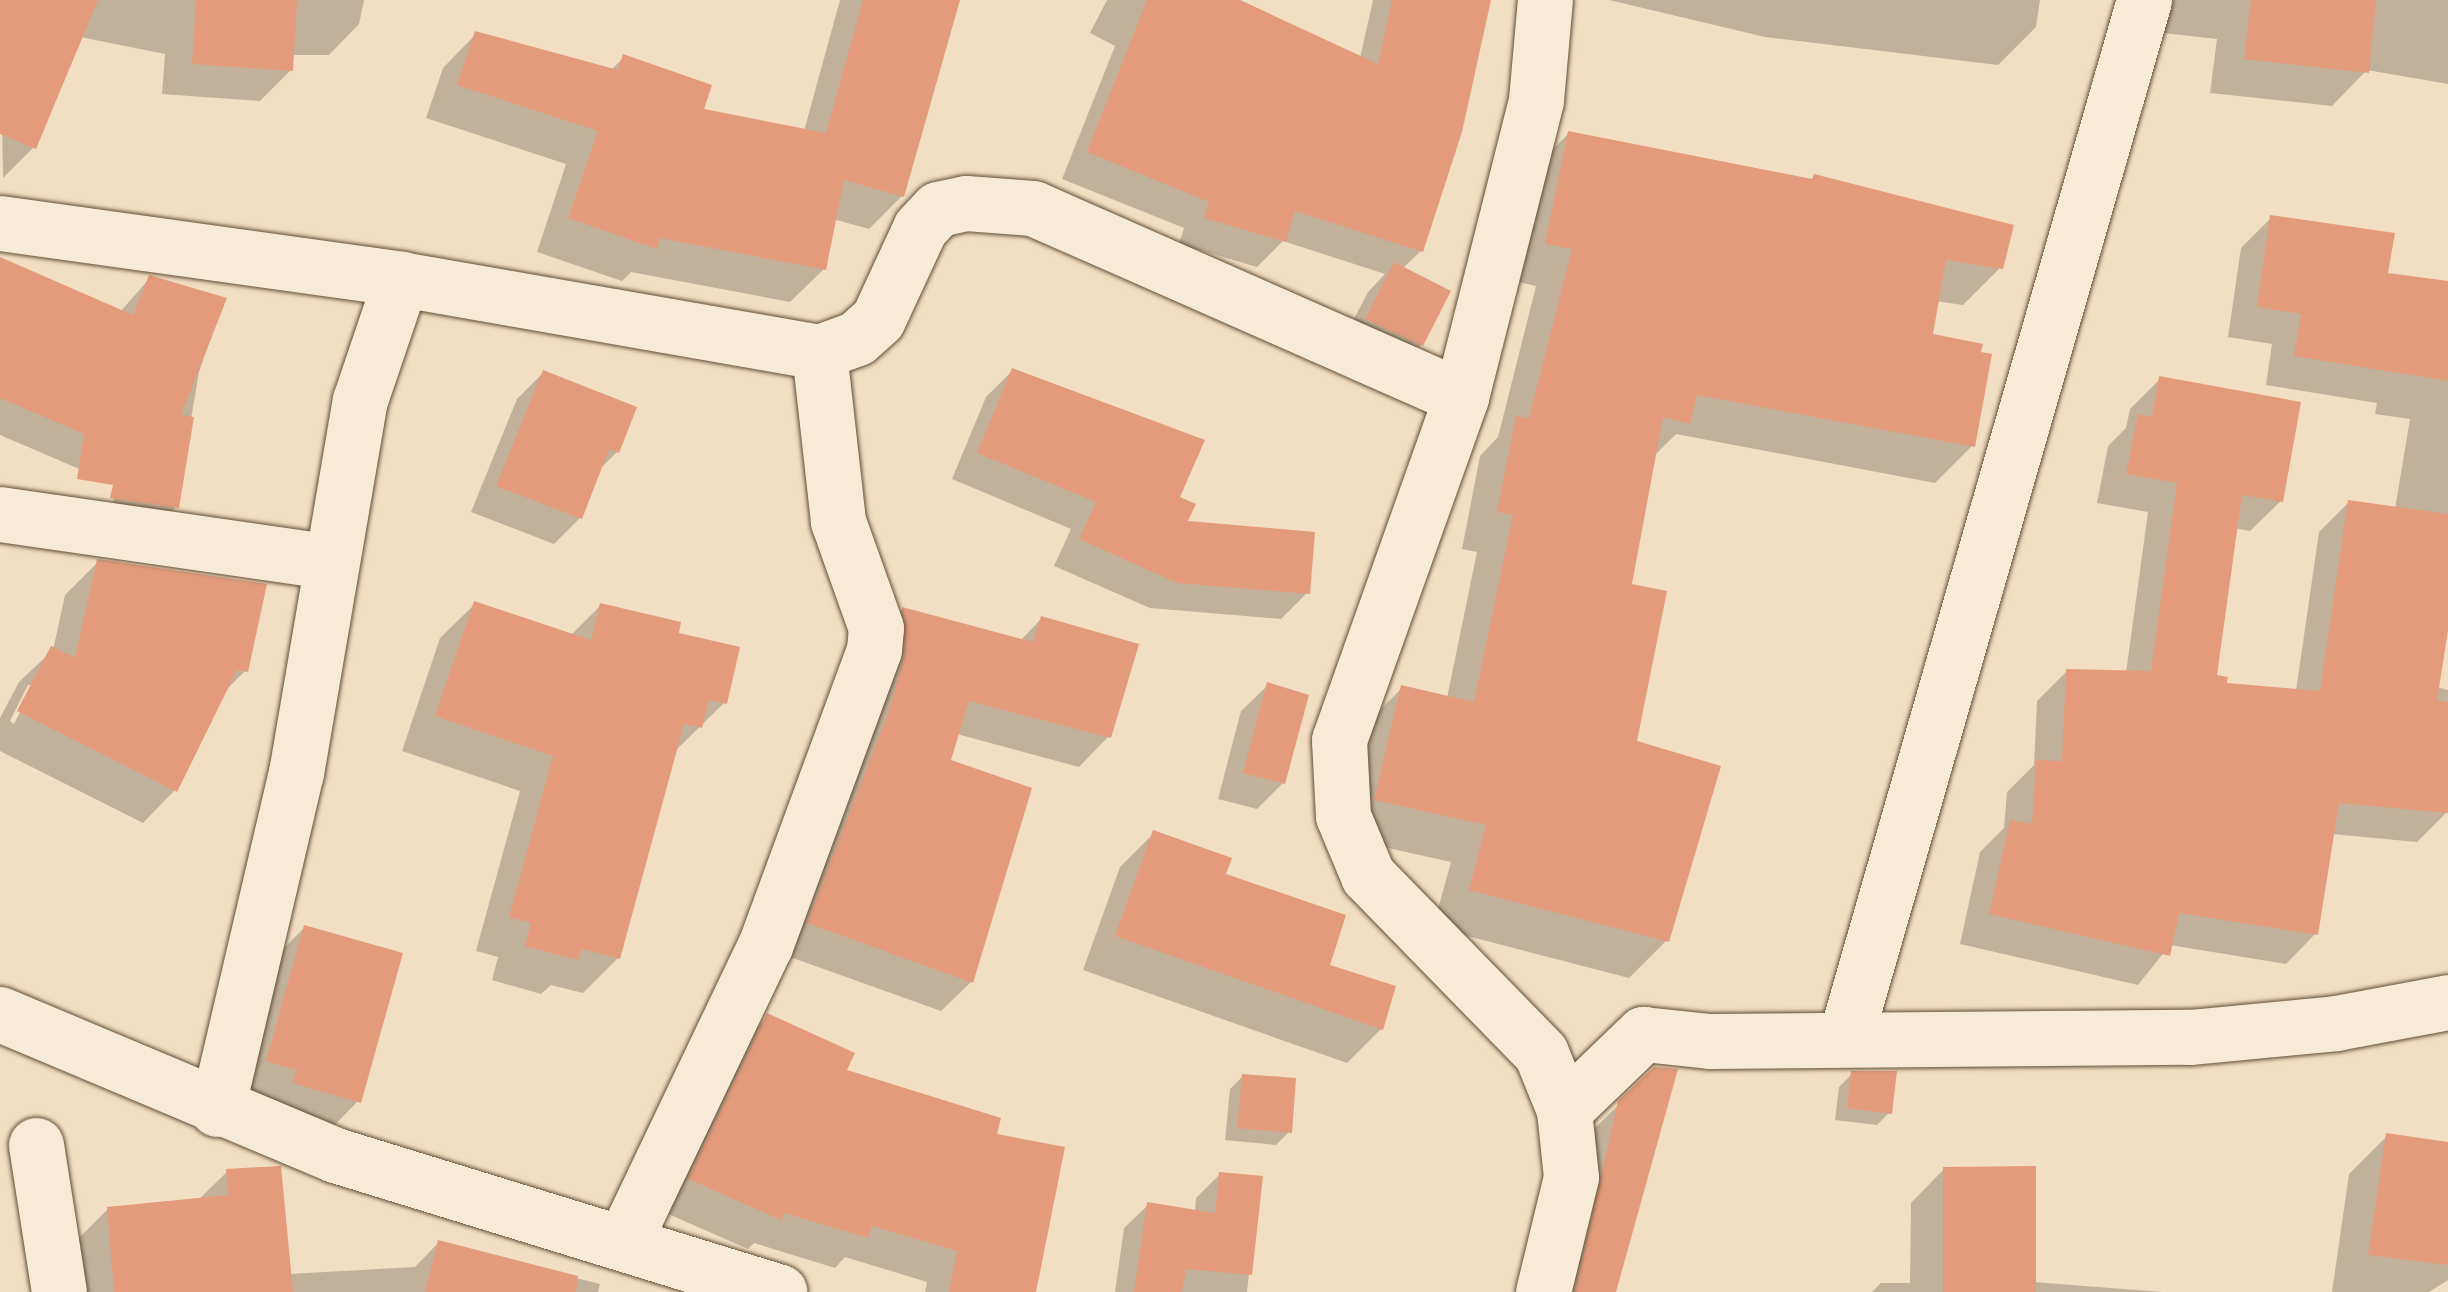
<!DOCTYPE html>
<style>
body{margin:0}
#map{position:relative;width:2448px;height:1292px;overflow:hidden;background:#f2dec2;font-family:"IM FELL French Canon",serif}
div>[style]{position:absolute}
.shadow>*{inset:0;background:#0003}
.building>*{inset:0;background:#e39b7c}
.roads{filter:drop-shadow(0 0 2px #634e36) drop-shadow(0 0 2px #634e36)}
.street>*{height:55px;margin:-27.5px;padding:0 27.5px;transform-origin:27.5px;border-radius:27.5px;background:#f7ead7}
span{translate:-50% -50%;white-space:nowrap;text-align:center;line-height:1.15;-webkit-text-stroke:9px #f7ead7;paint-order:stroke}
</style>
<div id="map">
<div class="shadow">
<div style="clip-path:polygon(0 0,364px 0,359px 24px,329px 55px,292px 55px,291px 70px,260px 101px,162px 94px,165px 54px,80px 37px,34px 147px,3px 178px)"></div>
<div style="clip-path:polygon(840px 0,957px 0,902px 196px,869px 229px,833px 219px,824px 269px,790px 302px,631px 272px,622px 281px,537px 252px,566px 164px,426px 118px,443px 68px,476px 34px,611px 70px,624px 57px,701px 111px,804px 131px)"></div>
<div style="clip-path:polygon(1107px 0,1240px 0,1360px 58px,1373px 0,1488px 0,1421px 251px,1402px 269px,1421px 345px,1395px 371px,1340px 346px,1368px 292px,1385px 274px,1283px 241px,1257px 267px,1179px 244px,1184px 228px,1062px 179px,1115px 46px,1090px 33px)"></div>
<div style="clip-path:polygon(1609px 0,2040px 0,2036px 27px,1998px 65px,1765px 37px)"></div>
<div style="clip-path:polygon(2150px 0,2448px 0,2448px 84px,2367px 70px,2332px 106px,2210px 93px,2217px 39px,2146px 31px)"></div>
<div style="clip-path:polygon(1569px 133px,2000px 268px,1963px 305px,1936px 301px,1930px 336px,1972px 446px,1935px 483px,1676px 434px,1653px 457px,1629px 586px,1634px 743px,1667px 940px,1629px 978px,1433px 927px,1451px 862px,1338px 837px,1365px 725px,1402px 688px,1447px 698px,1477px 552px,1462px 549px,1480px 456px,1498px 437px,1536px 286px,1509px 280px,1532px 170px)"></div>
<div style="clip-path:polygon(2271px 218px,2386px 275px,2448px 283px,2448px 613px,2437px 687px,2448px 690px,2447px 812px,2417px 842px,2332px 834px,2316px 933px,2286px 964px,2170px 945px,2138px 985px,1960px 944px,1980px 852px,2004px 828px,2007px 792px,2034px 765px,2037px 701px,2067px 671px,2126px 673px,2148px 512px,2097px 503px,2108px 446px,2126px 428px,2130px 409px,2160px 379px,2281px 501px,2250px 531px,2234px 528px,2214px 678px,2224px 685px,2296px 691px,2319px 532px,2349px 502px,2395px 509px,2410px 419px,2375px 414px,2377px 403px,2266px 385px,2272px 344px,2228px 337px,2241px 248px)"></div>
<div style="clip-path:polygon(0 269px,120px 312px,150px 278px,224px 299px,199px 372px,176px 507px,150px 533px,101px 526px,134px 460px,84px 471px,0 435px)"></div>
<div style="clip-path:polygon(1012px 371px,1177px 498px,1184px 523px,1307px 593px,1281px 619px,1150px 608px,1054px 566px,1071px 529px,952px 479px,986px 397px)"></div>
<div style="clip-path:polygon(543px 373px,617px 452px,599px 470px,580px 518px,554px 544px,471px 512px,517px 399px)"></div>
<div style="clip-path:polygon(evenodd,98px 562px,245px 671px,223px 693px,175px 790px,143px 823px,0 751px,0 718px,19px 682px,53px 650px,65px 595px,98px 562px,28px 685px,34px 685px,14px 724px,10px 721px,28px 685px)"></div>
<div style="clip-path:polygon(475px 604px,570px 636px,600px 606px,676px 635px,724px 703px,673px 753px,618px 958px,583px 993px,551px 985px,541px 994px,492px 980px,498px 957px,476px 951px,520px 791px,402px 751px,440px 638px)"></div>
<div style="clip-path:polygon(902px 609px,1020px 641px,1042px 618px,1108px 737px,1079px 767px,957px 734px,948px 761px,971px 982px,941px 1011px,779px 953px,873px 639px)"></div>
<div style="clip-path:polygon(1268px 685px,1283px 783px,1257px 809px,1218px 799px,1241px 711px)"></div>
<div style="clip-path:polygon(1154px 833px,1222px 876px,1327px 967px,1381px 1029px,1347px 1063px,1083px 970px,1120px 867px)"></div>
<div style="clip-path:polygon(305px 927px,358px 1101px,321px 1139px,230px 1099px,267px 965px)"></div>
<div style="clip-path:polygon(768px 1016px,844px 1072px,994px 1136px,1033px 1292px,925px 1292px,927px 1282px,845px 1257px,835px 1268px,754px 1243px,748px 1249px,659px 1210px,737px 1047px)"></div>
<div style="clip-path:polygon(1655px 1069px,1615px 1292px,1556px 1292px,1593px 1130px)"></div>
<div style="clip-path:polygon(1852px 1074px,1890px 1112px,1877px 1125px,1835px 1120px,1839px 1087px)"></div>
<div style="clip-path:polygon(1243px 1076px,1289px 1132px,1276px 1145px,1225px 1140px,1230px 1089px)"></div>
<div style="clip-path:polygon(2387px 1136px,2448px 1145px,2448px 1280px,2429px 1292px,2332px 1292px,2349px 1174px)"></div>
<div style="clip-path:polygon(1944px 1169px,2033px 1282px,2163px 1292px,1872px 1292px,1881px 1283px,1910px 1283px,1911px 1203px)"></div>
<div style="clip-path:polygon(227px 1172px,289px 1274px,415px 1267px,438px 1243px,600px 1284px,598px 1292px,78px 1292px,73px 1244px,108px 1209px,198px 1200px)"></div>
<div style="clip-path:polygon(1220px 1174px,1260px 1178px,1247px 1292px,1115px 1292px,1124px 1228px,1148px 1205px,1195px 1212px,1196px 1198px)"></div>
</div>
<div class="building">
<div style="clip-path:polygon(0 0,98px 0,36px 149px,0 134px)"></div>
<div style="clip-path:polygon(196px 0,297px 0,293px 71px,192px 64px)"></div>
<div style="clip-path:polygon(863px 0,960px 0,904px 197px,844px 180px,826px 270px,660px 238px,657px 249px,568px 218px,598px 131px,457px 85px,475px 31px,618px 70px,623px 54px,712px 85px,704px 109px,826px 133px)"></div>
<div style="clip-path:polygon(1147px 0,1240px 0,1378px 64px,1392px 0,1491px 0,1462px 132px,1423px 252px,1295px 211px,1286px 242px,1204px 218px,1209px 202px,1087px 152px)"></div>
<div style="clip-path:polygon(2251px 0,2376px 0,2369px 73px,2244px 59px)"></div>
<div style="clip-path:polygon(1568px 131px,1812px 179px,1814px 174px,2014px 225px,2003px 269px,1946px 260px,1933px 334px,1983px 344px,1981px 352px,1992px 354px,1975px 447px,1697px 395px,1690px 424px,1663px 417px,1632px 584px,1667px 591px,1637px 741px,1721px 766px,1669px 942px,1469px 890px,1486px 825px,1374px 800px,1401px 685px,1474px 702px,1513px 515px,1497px 512px,1516px 416px,1529px 418px,1572px 249px,1545px 244px)"></div>
<div style="clip-path:polygon(2270px 215px,2395px 233px,2388px 273px,2448px 281px,2448px 381px,2294px 356px,2301px 314px,2257px 307px)"></div>
<div style="clip-path:polygon(0 257px,133px 315px,149px 275px,227px 298px,181px 415px,194px 417px,179px 508px,110px 498px,113px 485px,77px 479px,84px 434px,0 398px)"></div>
<div style="clip-path:polygon(1394px 262px,1451px 291px,1423px 346px,1365px 319px)"></div>
<div style="clip-path:polygon(1012px 368px,1205px 440px,1180px 497px,1196px 504px,1188px 521px,1315px 532px,1310px 594px,1177px 583px,1079px 539px,1096px 502px,977px 453px)"></div>
<div style="clip-path:polygon(543px 370px,637px 407px,619px 453px,609px 449px,582px 519px,496px 486px)"></div>
<div style="clip-path:polygon(2159px 376px,2301px 402px,2283px 502px,2242px 495px,2217px 675px,2228px 677px,2227px 683px,2320px 691px,2348px 500px,2448px 514px,2448px 630px,2437px 701px,2448px 702px,2448px 813px,2339px 803px,2318px 935px,2179px 913px,2170px 956px,1989px 914px,2010px 820px,2032px 824px,2036px 760px,2062px 761px,2066px 669px,2151px 671px,2177px 483px,2126px 474px,2138px 414px,2152px 417px)"></div>
<div style="clip-path:polygon(97px 559px,267px 584px,248px 672px,237px 670px,177px 792px,17px 711px,51px 646px,75px 658px)"></div>
<div style="clip-path:polygon(474px 601px,591px 640px,600px 603px,681px 622px,679px 633px,740px 647px,727px 704px,709px 700px,702px 728px,684px 724px,620px 959px,582px 949px,578px 960px,525px 946px,531px 923px,509px 917px,553px 756px,435px 716px)"></div>
<div style="clip-path:polygon(902px 607px,1033px 642px,1041px 616px,1139px 644px,1111px 738px,969px 701px,951px 760px,1032px 788px,973px 983px,807px 923px,889px 711px,905px 653px)"></div>
<div style="clip-path:polygon(1267px 682px,1309px 695px,1285px 784px,1243px 773px)"></div>
<div style="clip-path:polygon(1153px 830px,1232px 858px,1226px 874px,1346px 915px,1330px 965px,1396px 986px,1383px 1030px,1115px 936px)"></div>
<div style="clip-path:polygon(304px 925px,403px 953px,361px 1103px,293px 1083px,296px 1070px,266px 1061px)"></div>
<div style="clip-path:polygon(767px 1013px,855px 1053px,847px 1070px,1001px 1118px,997px 1134px,1065px 1147px,1036px 1292px,949px 1292px,957px 1251px,872px 1226px,868px 1238px,784px 1213px,781px 1220px,688px 1179px)"></div>
<div style="clip-path:polygon(1654px 1067px,1678px 1069px,1616px 1292px,1575px 1292px,1618px 1101px)"></div>
<div style="clip-path:polygon(1851px 1071px,1897px 1071px,1892px 1114px,1847px 1108px)"></div>
<div style="clip-path:polygon(1242px 1074px,1296px 1078px,1292px 1133px,1237px 1128px)"></div>
<div style="clip-path:polygon(2386px 1133px,2448px 1142px,2448px 1265px,2368px 1255px)"></div>
<div style="clip-path:polygon(281px 1166px,293px 1292px,114px 1292px,107px 1207px,228px 1195px,226px 1169px)"></div>
<div style="clip-path:polygon(2036px 1166px,2036px 1292px,1943px 1292px,1943px 1167px)"></div>
<div style="clip-path:polygon(1219px 1172px,1263px 1176px,1252px 1275px,1186px 1269px,1182px 1292px,1134px 1292px,1147px 1202px,1215px 1213px)"></div>
<div style="clip-path:polygon(438px 1240px,578px 1276px,576px 1292px,425px 1292px)"></div>
</div>
<div class="roads">
<div class="street">
<div style="left:0;top:223px;width:405px;rotate:7.9deg"></div>
<div style="left:401px;top:279px;width:424px;rotate:9.9deg"></div>
<div style="left:819px;top:352px;width:40px;rotate:-20.2deg"></div>
<div style="left:857px;top:338px;width:28px;rotate:-42deg"></div>
<div style="left:878px;top:319px;width:100px;rotate:-65.2deg"></div>
<div style="left:920px;top:228px;width:26px;rotate:-47deg"></div>
<div style="left:938px;top:209px;width:29px;rotate:-12deg"></div>
<div style="left:966px;top:203px;width:67px;rotate:4.3deg"></div>
<div style="left:1033px;top:208px;width:468px;rotate:23.8deg"></div>
<div style="left:0;top:514px;width:331px;rotate:8.2deg"></div>
<div style="left:0;top:1014px;width:363px;rotate:22.8deg"></div>
<div style="left:335px;top:1155px;width:465px;rotate:17.1deg"></div>
<div style="left:1846px;top:1036px;width:1078px;rotate:-73.95deg"></div>
<div style="left:217px;top:1109px;width:345px;rotate:-76.8deg"></div>
<div style="left:296px;top:773px;width:378px;rotate:-80.3deg"></div>
<div style="left:360px;top:400px;width:128px;rotate:-71.3deg"></div>
<div style="left:1564px;top:1110px;width:110px;rotate:-43.9deg"></div>
<div style="left:1643px;top:1034px;width:67px;rotate:6deg"></div>
<div style="left:1710px;top:1041px;width:479px;rotate:-0.5deg"></div>
<div style="left:2189px;top:1037px;width:148px;rotate:-5.4deg"></div>
<div style="left:2336px;top:1023px;width:114px;rotate:-10.6deg"></div>
<div style="left:36px;top:1145px;width:149px;rotate:81.1deg"></div>
<div style="left:624px;top:1241px;width:327px;rotate:-64.5deg"></div>
<div style="left:765px;top:946px;width:315px;rotate:-69.8deg"></div>
<div style="left:874px;top:650px;width:22px;rotate:-85deg"></div>
<div style="left:876px;top:628px;width:114px;rotate:-109.6deg"></div>
<div style="left:838px;top:521px;width:170px;rotate:-96.4deg"></div>
<div style="left:1543px;top:1292px;width:118px;rotate:-76.3deg"></div>
<div style="left:1571px;top:1177px;width:67px;rotate:-96deg"></div>
<div style="left:1564px;top:1110px;width:61px;rotate:-112deg"></div>
<div style="left:1541px;top:1053px;width:248px;rotate:-134.3deg"></div>
<div style="left:1368px;top:876px;width:65px;rotate:-112.6deg"></div>
<div style="left:1343px;top:816px;width:76px;rotate:-93deg"></div>
<div style="left:1339px;top:740px;width:364px;rotate:-70.4deg"></div>
<div style="left:1461px;top:397px;width:306px;rotate:-75.8deg"></div>
<div style="left:1536px;top:100px;width:100px;rotate:-84.9deg"></div>
</div>
</div>
</div>
